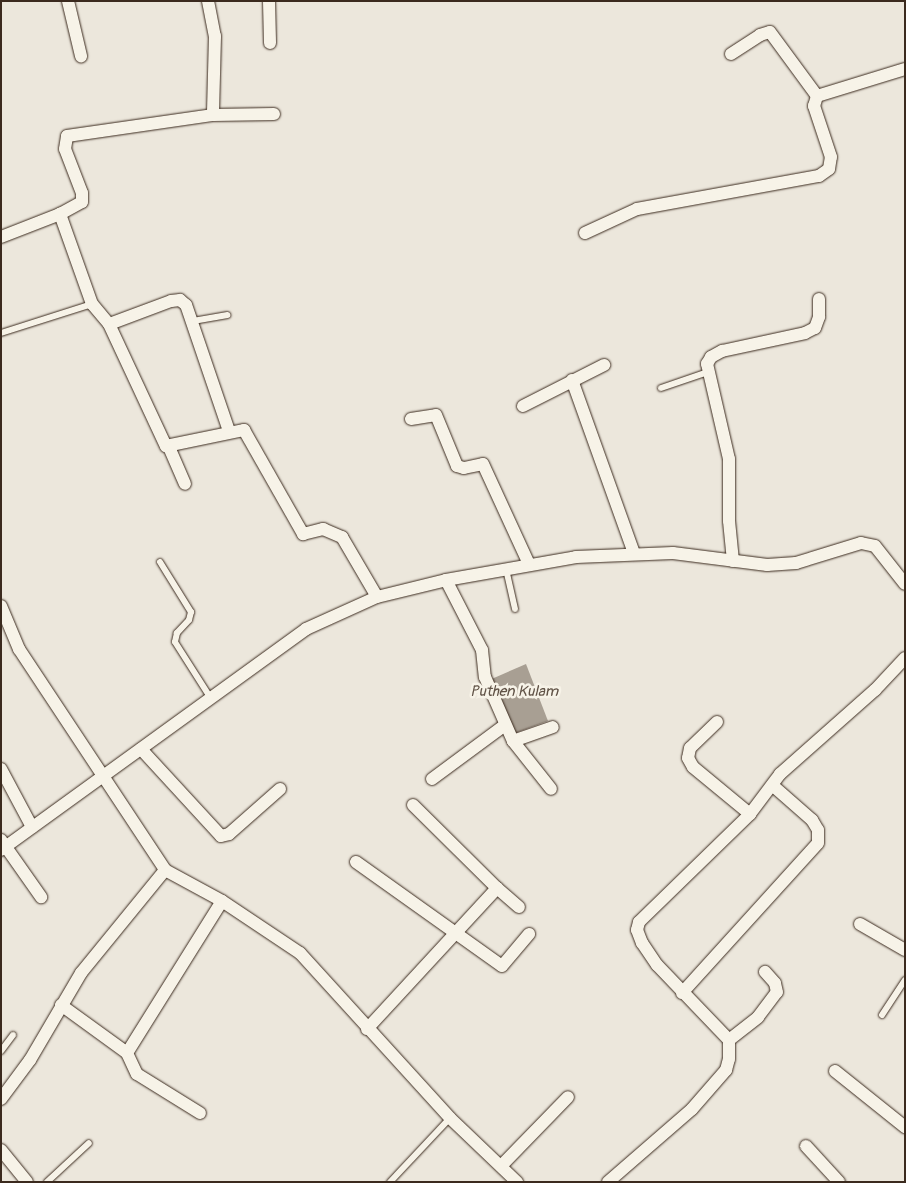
<!DOCTYPE html>
<style>
body{margin:0}
#map{position:relative;width:906px;height:1183px;overflow:hidden;background:#ece7dc;font-family:Pangolin,sans-serif}
div>[style]{position:absolute}
.water>*{inset:0;background:#a89f93}
.roads{filter:drop-shadow(0 0 1px #3b2a1e) drop-shadow(0 0 1px #3b2a1e)}
.service>*{height:6px;margin:-3px;padding:0 3px;transform-origin:3px;border-radius:3px;background:#f7f3e8}
.minor>*{height:12px;margin:-6px;padding:0 6px;transform-origin:6px;border-radius:6px;background:#f7f3e8}
span{translate:-50% -50%;white-space:nowrap;text-align:center;line-height:1.15;-webkit-text-stroke:5px #f7f3e8;paint-order:stroke}
.water-label{font-size:15px;color:#615347;font-style:italic}
.frame{position:absolute;inset:0;border:2px solid #3b2a1e;pointer-events:none}
</style>
<div id="map">
<div class="water">
<div style="clip-path:polygon(526px 664px,548px 721px,510px 735px,487px 681px)"></div>
</div>
<div class="roads">
<div class="service">
<div style="left:193px;top:321px;width:35px;rotate:-10deg"></div>
<div style="left:1px;top:333px;width:96px;rotate:-17.7deg"></div>
<div style="left:661px;top:388px;width:50px;rotate:-18.8deg"></div>
<div style="left:160px;top:562px;width:59px;rotate:58.2deg"></div>
<div style="left:191px;top:612px;width:8px;rotate:104deg"></div>
<div style="left:189px;top:620px;width:18px;rotate:133deg"></div>
<div style="left:177px;top:633px;width:9px;rotate:103deg"></div>
<div style="left:175px;top:642px;width:65px;rotate:57.5deg"></div>
<div style="left:506px;top:569px;width:41px;rotate:77.3deg"></div>
<div style="left:882px;top:1015px;width:42px;rotate:-56.7deg"></div>
<div style="left:1px;top:1051px;width:20px;rotate:-53deg"></div>
<div style="left:47px;top:1182px;width:57px;rotate:-42.9deg"></div>
<div style="left:390px;top:1182px;width:88px;rotate:-46.8deg"></div>
</div>
<div class="minor">
<div style="left:68px;top:1px;width:57px;rotate:76.7deg"></div>
<div style="left:208px;top:1px;width:36px;rotate:79deg"></div>
<div style="left:215px;top:36px;width:79px;rotate:91.5deg"></div>
<div style="left:269px;top:1px;width:42px;rotate:88.6deg"></div>
<div style="left:731px;top:54px;width:35px;rotate:-33deg"></div>
<div style="left:760px;top:35px;width:10px;rotate:-17deg"></div>
<div style="left:770px;top:32px;width:79px;rotate:53.7deg"></div>
<div style="left:585px;top:233px;width:57px;rotate:-24.8deg"></div>
<div style="left:637px;top:209px;width:185px;rotate:-10.3deg"></div>
<div style="left:819px;top:176px;width:12px;rotate:-35deg"></div>
<div style="left:829px;top:169px;width:12px;rotate:-81deg"></div>
<div style="left:831px;top:157px;width:54px;rotate:-108.4deg"></div>
<div style="left:814px;top:106px;width:10px;rotate:-73deg"></div>
<div style="left:817px;top:96px;width:92px;rotate:-17.1deg"></div>
<div style="left:1px;top:237px;width:63px;rotate:-21.3deg"></div>
<div style="left:109px;top:324px;width:26px;rotate:-130deg"></div>
<div style="left:92px;top:304px;width:96px;rotate:-109.6deg"></div>
<div style="left:60px;top:214px;width:25px;rotate:-29deg"></div>
<div style="left:82px;top:202px;width:9px;rotate:-90deg"></div>
<div style="left:82px;top:193px;width:47px;rotate:-111.1deg"></div>
<div style="left:65px;top:149px;width:13px;rotate:-81deg"></div>
<div style="left:67px;top:136px;width:148px;rotate:-8.2deg"></div>
<div style="left:213px;top:115px;width:61px;rotate:-0.9deg"></div>
<div style="left:572px;top:380px;width:184px;rotate:70.3deg"></div>
<div style="left:523px;top:406px;width:91px;rotate:-26.8deg"></div>
<div style="left:411px;top:419px;width:25px;rotate:-9deg"></div>
<div style="left:436px;top:415px;width:55px;rotate:67.6deg"></div>
<div style="left:457px;top:466px;width:7px;rotate:16deg"></div>
<div style="left:464px;top:468px;width:19px;rotate:-12deg"></div>
<div style="left:483px;top:464px;width:110px;rotate:65.3deg"></div>
<div style="left:229px;top:431px;width:133px;rotate:-108.8deg"></div>
<div style="left:186px;top:305px;width:8px;rotate:-140deg"></div>
<div style="left:180px;top:300px;width:9px;rotate:174deg"></div>
<div style="left:171px;top:301px;width:66px;rotate:159.6deg"></div>
<div style="left:109px;top:324px;width:135px;rotate:65deg"></div>
<div style="left:166px;top:446px;width:80px;rotate:-11.6deg"></div>
<div style="left:244px;top:430px;width:120px;rotate:60.4deg"></div>
<div style="left:303px;top:534px;width:21px;rotate:-14deg"></div>
<div style="left:323px;top:529px;width:21px;rotate:23deg"></div>
<div style="left:342px;top:537px;width:69px;rotate:59.7deg"></div>
<div style="left:169px;top:447px;width:40px;rotate:66.6deg"></div>
<div style="left:733px;top:561px;width:40px;rotate:-95.7deg"></div>
<div style="left:729px;top:521px;width:62px;rotate:-90deg"></div>
<div style="left:729px;top:459px;width:98px;rotate:-103deg"></div>
<div style="left:707px;top:364px;width:8px;rotate:-60deg"></div>
<div style="left:711px;top:357px;width:13px;rotate:-29deg"></div>
<div style="left:722px;top:351px;width:85px;rotate:-12.2deg"></div>
<div style="left:805px;top:333px;width:11px;rotate:-27deg"></div>
<div style="left:815px;top:328px;width:12px;rotate:-70deg"></div>
<div style="left:819px;top:317px;width:18px;rotate:-90deg"></div>
<div style="left:446px;top:580px;width:79px;rotate:62.8deg"></div>
<div style="left:482px;top:650px;width:27px;rotate:84deg"></div>
<div style="left:485px;top:677px;width:70px;rotate:66.4deg"></div>
<div style="left:513px;top:741px;width:61px;rotate:51.6deg"></div>
<div style="left:1px;top:606px;width:47px;rotate:67.3deg"></div>
<div style="left:19px;top:649px;width:265px;rotate:56.5deg"></div>
<div style="left:165px;top:870px;width:65px;rotate:28.5deg"></div>
<div style="left:222px;top:901px;width:94px;rotate:33.7deg"></div>
<div style="left:300px;top:953px;width:223px;rotate:47.7deg"></div>
<div style="left:450px;top:1118px;width:93px;rotate:43.7deg"></div>
<div style="left:717px;top:722px;width:37px;rotate:136deg"></div>
<div style="left:690px;top:748px;width:10px;rotate:101deg"></div>
<div style="left:688px;top:758px;width:10px;rotate:61deg"></div>
<div style="left:693px;top:767px;width:74px;rotate:39.5deg"></div>
<div style="left:513px;top:741px;width:42px;rotate:-19.3deg"></div>
<div style="left:141px;top:749px;width:118px;rotate:47.4deg"></div>
<div style="left:221px;top:836px;width:8px;rotate:-14deg"></div>
<div style="left:229px;top:834px;width:68px;rotate:-41.4deg"></div>
<div style="left:1px;top:769px;width:66px;rotate:61.9deg"></div>
<div style="left:432px;top:779px;width:91px;rotate:-36.5deg"></div>
<div style="left:413px;top:805px;width:118px;rotate:44.7deg"></div>
<div style="left:1px;top:840px;width:70px;rotate:54.9deg"></div>
<div style="left:1px;top:850px;width:377px;rotate:-35.9deg"></div>
<div style="left:306px;top:629px;width:78px;rotate:-24.3deg"></div>
<div style="left:377px;top:597px;width:71px;rotate:-13.8deg"></div>
<div style="left:446px;top:580px;width:132px;rotate:-10deg"></div>
<div style="left:576px;top:557px;width:97px;rotate:-2.4deg"></div>
<div style="left:673px;top:553px;width:95px;rotate:7.3deg"></div>
<div style="left:767px;top:565px;width:29px;rotate:-4deg"></div>
<div style="left:796px;top:563px;width:68px;rotate:-17.1deg"></div>
<div style="left:861px;top:543px;width:14px;rotate:12deg"></div>
<div style="left:875px;top:546px;width:48px;rotate:51.7deg"></div>
<div style="left:356px;top:862px;width:179px;rotate:35.5deg"></div>
<div style="left:502px;top:966px;width:42px;rotate:-49.8deg"></div>
<div style="left:860px;top:924px;width:52px;rotate:30deg"></div>
<div style="left:682px;top:993px;width:202px;rotate:-47.8deg"></div>
<div style="left:818px;top:843px;width:13px;rotate:-90deg"></div>
<div style="left:818px;top:830px;width:12px;rotate:-121deg"></div>
<div style="left:812px;top:820px;width:53px;rotate:-138.8deg"></div>
<div style="left:61px;top:1005px;width:82px;rotate:36deg"></div>
<div style="left:127px;top:1053px;width:179px;rotate:-58deg"></div>
<div style="left:367px;top:1029px;width:192px;rotate:-47.3deg"></div>
<div style="left:497px;top:888px;width:29px;rotate:41deg"></div>
<div style="left:729px;top:1040px;width:37px;rotate:-38deg"></div>
<div style="left:758px;top:1017px;width:31px;rotate:-53deg"></div>
<div style="left:777px;top:992px;width:9px;rotate:-103deg"></div>
<div style="left:775px;top:983px;width:15px;rotate:-132deg"></div>
<div style="left:127px;top:1053px;width:23px;rotate:65deg"></div>
<div style="left:137px;top:1074px;width:74px;rotate:31.8deg"></div>
<div style="left:835px;top:1071px;width:90px;rotate:38.7deg"></div>
<div style="left:1px;top:1099px;width:49px;rotate:-53.4deg"></div>
<div style="left:30px;top:1060px;width:101px;rotate:-59.6deg"></div>
<div style="left:81px;top:973px;width:133px;rotate:-50.8deg"></div>
<div style="left:806px;top:1146px;width:49px;rotate:47.5deg"></div>
<div style="left:1px;top:1150px;width:41px;rotate:50.9deg"></div>
<div style="left:501px;top:1166px;width:96px;rotate:-45.8deg"></div>
<div style="left:608px;top:1182px;width:111px;rotate:-41deg"></div>
<div style="left:692px;top:1109px;width:52px;rotate:-48.9deg"></div>
<div style="left:726px;top:1070px;width:11px;rotate:-75deg"></div>
<div style="left:729px;top:1059px;width:19px;rotate:-90deg"></div>
<div style="left:729px;top:1040px;width:104px;rotate:-133.8deg"></div>
<div style="left:657px;top:965px;width:27px;rotate:-124deg"></div>
<div style="left:642px;top:943px;width:14px;rotate:-111deg"></div>
<div style="left:637px;top:930px;width:8px;rotate:-76deg"></div>
<div style="left:639px;top:922px;width:155px;rotate:-44.2deg"></div>
<div style="left:750px;top:814px;width:50px;rotate:-53.1deg"></div>
<div style="left:780px;top:774px;width:127px;rotate:-41.5deg"></div>
<div style="left:875px;top:690px;width:44px;rotate:-46.8deg"></div>
</div>
</div>
<div class="water-label">
<span style="left:514px;top:692px">Puthen Kulam</span>
</div>
<div class="frame"></div>
</div>
